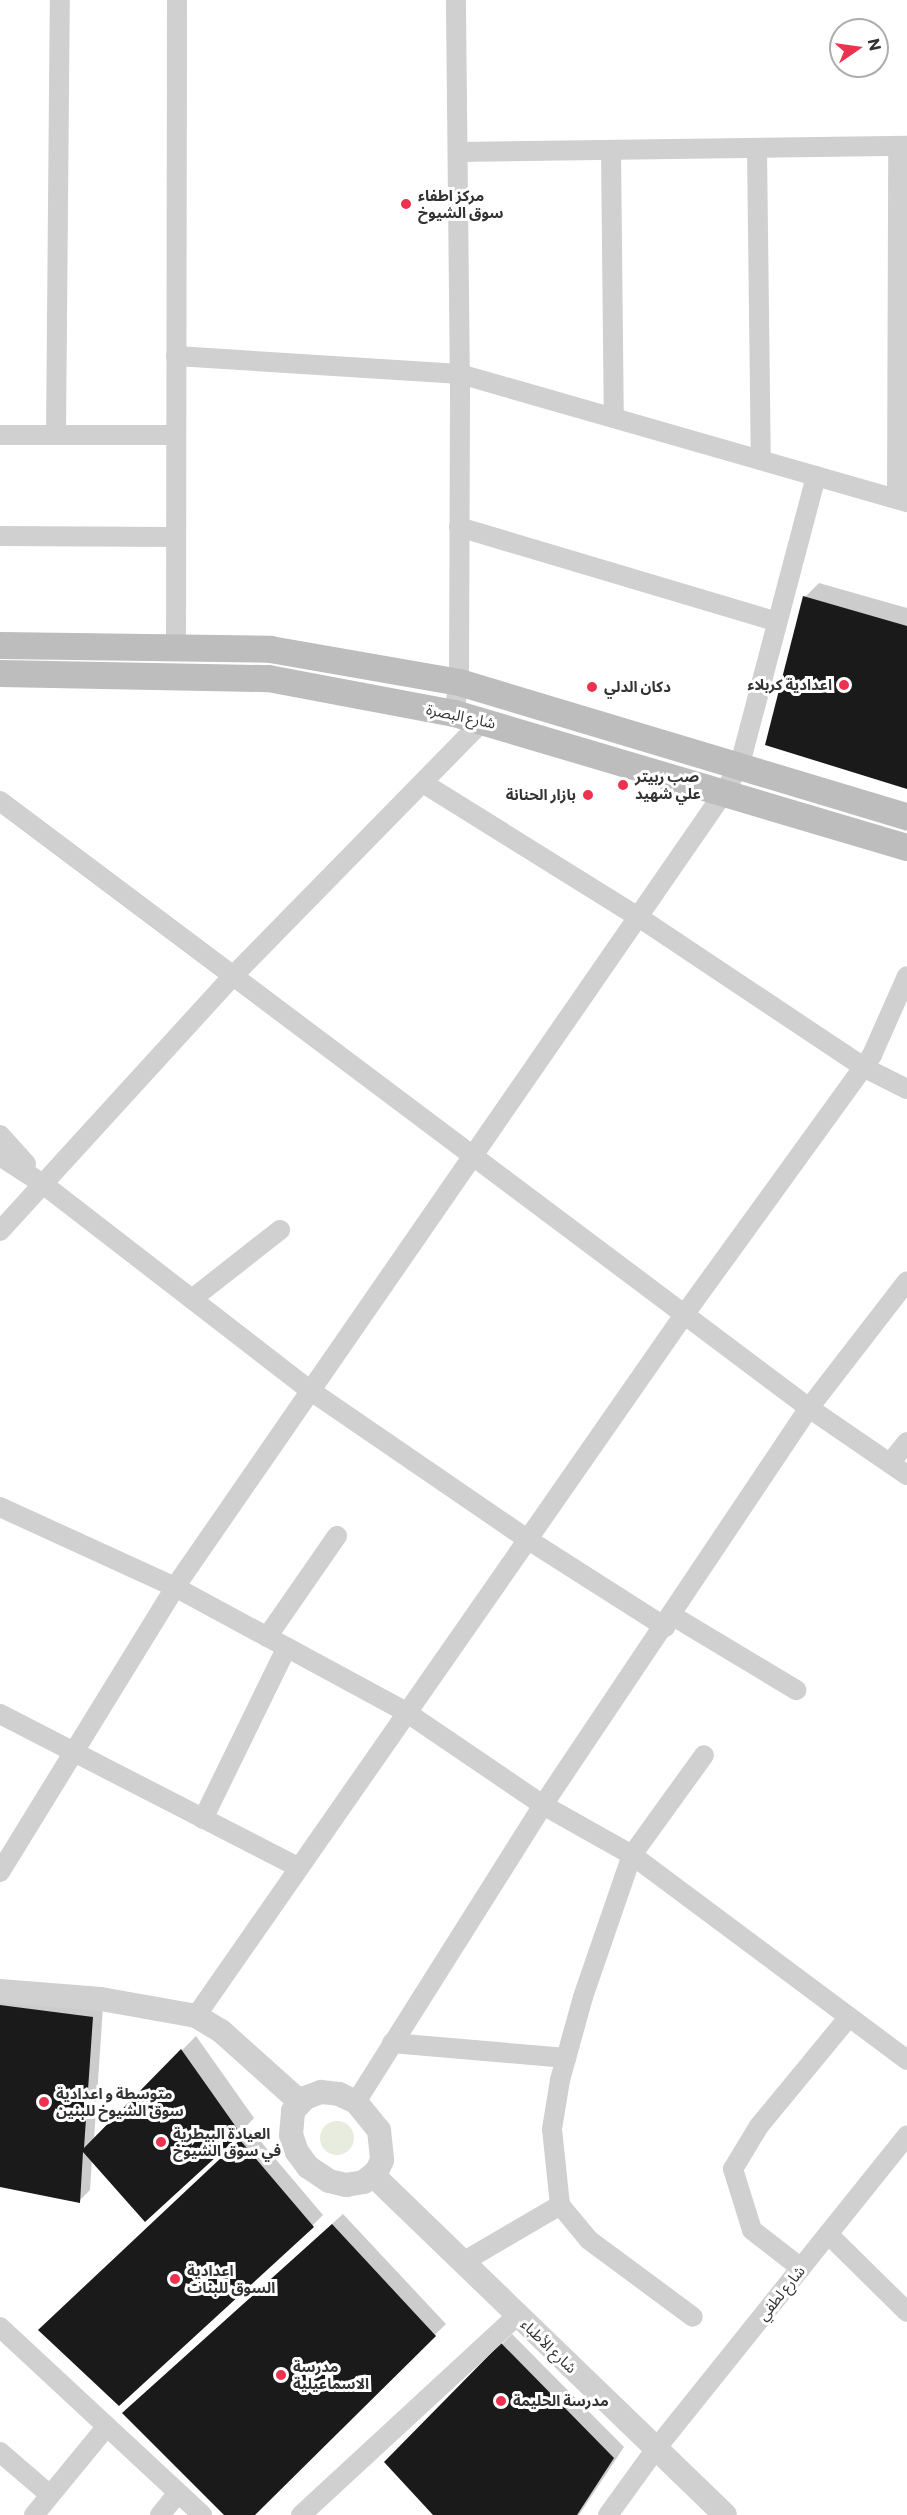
<!DOCTYPE html>
<meta charset="utf-8">
<style>
body{margin:0}
#map{position:relative;width:907px;height:2515px;overflow:hidden;background:#fff;font-family:Commissioner,"Noto Sans Arabic",sans-serif}
div>[style]{position:absolute}
.green>*{inset:0;background:#e7ecde}
.round{border-radius:50%}
.shadow>*{inset:0;background:#0003}
.building>*{inset:0;background:#1a1a1a}
.minor>*{height:20px;margin:-10px;padding:0 10px;transform-origin:10px;border-radius:10px;background:#d0d0d0}
.tertiary>*{height:24px;margin:-12px;padding:0 12px;transform-origin:12px;border-radius:12px;background:#d0d0d0}
.secondary>*{height:27px;margin:-13.5px;padding:0 13.5px;transform-origin:13.5px;border-radius:13.5px;background:#bdbdbd}
.dots>*{width:16px;height:16px;translate:-50% -50%;box-sizing:border-box;border:3px solid #fff;border-radius:50%}
span{translate:-50% -50%;white-space:nowrap;text-align:center;line-height:1.15;-webkit-text-stroke:6px #fff;paint-order:stroke}
.poi-label{font-size:15px;color:#333;font-weight:700}
.left{translate:0 -50%;text-align:left}
.right{translate:-100% -50%;text-align:right}
.street-label{font-size:15px;color:#333}
.north{position:absolute;left:829px;top:18px;width:60px;height:60px;box-sizing:border-box;background:#fff;border:2px solid #adadad;border-radius:50%;rotate:77deg;font-size:16px;font-weight:700;line-height:24px;text-align:center;color:#333}
.north::after{content:'';display:block;margin:auto;width:21px;height:27px;background:#ec324f;clip-path:polygon(50% 0,100% 100%,50% 72%,0 100%)}
</style>
<div id="map">
<div class="green">
<div class="round" style="left:320px;top:2121px;width:34px;height:34px"></div>
</div>
<div class="shadow">
<div style="clip-path:polygon(819px 583px,907px 608px,907px 787px,805px 597px)"></div>
<div style="clip-path:polygon(0 1993px,103px 2007px,94px 2140px,196px 2036px,254px 2118px,240px 2133px,92px 2160px,90px 2190px,79px 2201px,0 2186px)"></div>
<div style="clip-path:polygon(251px 2130px,323px 2215px,312px 2226px,51px 2320px)"></div>
<div style="clip-path:polygon(343px 2214px,446px 2324px,253px 2515px,227px 2515px,134px 2403px)"></div>
<div style="clip-path:polygon(512px 2334px,624px 2447px,579px 2515px,435px 2515px,386px 2462px)"></div>
</div>
<div class="building">
<div style="clip-path:polygon(803px 596px,907px 626px,907px 789px,765px 745px)"></div>
<div style="clip-path:polygon(0 2005px,93px 2017px,84px 2148px,181px 2049px,241px 2134px,145px 2222px,83px 2152px,80px 2203px,0 2187px)"></div>
<div style="clip-path:polygon(240px 2140px,314px 2227px,119px 2406px,38px 2330px)"></div>
<div style="clip-path:polygon(332px 2224px,436px 2336px,255px 2515px,224px 2515px,122px 2413px)"></div>
<div style="clip-path:polygon(501px 2343px,614px 2458px,577px 2515px,433px 2515px,384px 2462px)"></div>
</div>
<div class="minor">
<div style="left:757px;top:149px;width:311px;rotate:89.3deg"></div>
<div style="left:611px;top:150px;width:268px;rotate:89.4deg"></div>
<div style="left:458px;top:152px;width:449px;rotate:-0.8deg"></div>
<div style="left:176px;top:356px;width:285px;rotate:3.6deg"></div>
<div style="left:460px;top:374px;width:465px;rotate:16deg"></div>
<div style="left:0;top:435px;width:176px"></div>
<div style="left:56px;top:435px;width:435px;rotate:-89.5deg"></div>
<div style="left:897px;top:499px;width:352px;rotate:-89.8deg"></div>
<div style="left:459px;top:527px;width:330px;rotate:16.6deg"></div>
<div style="left:0;top:536px;width:175px;rotate:0.3deg"></div>
<div style="left:176px;top:646px;width:646px;rotate:-89.91deg"></div>
<div style="left:454px;top:713px;width:31px;rotate:-81deg"></div>
<div style="left:459px;top:682px;width:292px;rotate:-89.8deg"></div>
<div style="left:460px;top:390px;width:390px;rotate:-90.6deg"></div>
<div style="left:423px;top:783px;width:252px;rotate:31.9deg"></div>
<div style="left:637px;top:916px;width:272px;rotate:33.7deg"></div>
<div style="left:863px;top:1067px;width:49px;rotate:26.6deg"></div>
<div style="left:0;top:801px;width:1011px;rotate:36.88deg"></div>
<div style="left:809px;top:1408px;width:119px;rotate:34.4deg"></div>
<div style="left:0;top:1135px;width:39px;rotate:48deg"></div>
<div style="left:0;top:1156px;width:51px;rotate:33.1deg"></div>
<div style="left:43px;top:1184px;width:339px;rotate:37.7deg"></div>
<div style="left:311px;top:1391px;width:262px;rotate:34.4deg"></div>
<div style="left:527px;top:1539px;width:164px;rotate:32.5deg"></div>
<div style="left:0;top:1231px;width:344px;rotate:-47.6deg"></div>
<div style="left:232px;top:977px;width:360px;rotate:-45.6deg"></div>
<div style="left:192px;top:1299px;width:112px;rotate:-38.1deg"></div>
<div style="left:890px;top:1463px;width:27px;rotate:-51deg"></div>
<div style="left:0;top:1507px;width:192px;rotate:24.6deg"></div>
<div style="left:175px;top:1587px;width:263px;rotate:28.4deg"></div>
<div style="left:406px;top:1712px;width:166px;rotate:34.2deg"></div>
<div style="left:543px;top:1805px;width:102px;rotate:29.3deg"></div>
<div style="left:632px;top:1855px;width:343px;rotate:36.7deg"></div>
<div style="left:673px;top:1616px;width:144px;rotate:31deg"></div>
<div style="left:267px;top:1637px;width:123px;rotate:-55.3deg"></div>
<div style="left:0;top:1714px;width:335px;rotate:27.2deg"></div>
<div style="left:203px;top:1819px;width:191px;rotate:-64deg"></div>
<div style="left:0;top:1872px;width:334px;rotate:-58.4deg"></div>
<div style="left:175px;top:1587px;width:968px;rotate:-55.36deg"></div>
<div style="left:725px;top:791px;width:31px;rotate:-61deg"></div>
<div style="left:740px;top:764px;width:298px;rotate:-75.2deg"></div>
<div style="left:196px;top:2016px;width:854px;rotate:-55.16deg"></div>
<div style="left:684px;top:1315px;width:321px;rotate:-54.1deg"></div>
<div style="left:872px;top:1055px;width:86px;rotate:-66.1deg"></div>
<div style="left:392px;top:2043px;width:175px;rotate:4.9deg"></div>
<div style="left:356px;top:2102px;width:351px;rotate:-57.8deg"></div>
<div style="left:543px;top:1805px;width:478px;rotate:-56.2deg"></div>
<div style="left:809px;top:1408px;width:160px;rotate:-52.3deg"></div>
<div style="left:560px;top:2205px;width:45px;rotate:50.4deg"></div>
<div style="left:589px;top:2240px;width:129px;rotate:36.5deg"></div>
<div style="left:828px;top:2234px;width:111px;rotate:44.6deg"></div>
<div style="left:463px;top:2262px;width:113px;rotate:-30.4deg"></div>
<div style="left:560px;top:2205px;width:76px;rotate:-96deg"></div>
<div style="left:552px;top:2129px;width:50px;rotate:-80.7deg"></div>
<div style="left:560px;top:2080px;width:86px;rotate:-74.5deg"></div>
<div style="left:583px;top:1997px;width:150px;rotate:-71deg"></div>
<div style="left:632px;top:1855px;width:123px;rotate:-54.2deg"></div>
<div style="left:801px;top:2268px;width:62px;rotate:-142.2deg"></div>
<div style="left:752px;top:2230px;width:64px;rotate:-107.3deg"></div>
<div style="left:733px;top:2169px;width:50px;rotate:-58.8deg"></div>
<div style="left:759px;top:2126px;width:141px;rotate:-50.5deg"></div>
<div style="left:0;top:2327px;width:276px;rotate:42.9deg"></div>
<div style="left:0;top:2452px;width:66px;rotate:40.7deg"></div>
<div style="left:34px;top:2515px;width:115px;rotate:-50.6deg"></div>
<div style="left:160px;top:2515px;width:28px;rotate:-51deg"></div>
<div style="left:301px;top:2515px;width:294px;rotate:-42.7deg"></div>
<div style="left:608px;top:2515px;width:80px;rotate:-54.1deg"></div>
<div style="left:655px;top:2450px;width:403px;rotate:-51.3deg"></div>
</div>
<div class="tertiary">
<div style="left:0;top:1991px;width:101px;rotate:4.5deg"></div>
<div style="left:101px;top:1999px;width:97px;rotate:10.1deg"></div>
<div style="left:196px;top:2016px;width:29px;rotate:31deg"></div>
<div style="left:221px;top:2031px;width:106px;rotate:41.9deg"></div>
<div style="left:321px;top:2092px;width:18px;rotate:6deg"></div>
<div style="left:339px;top:2094px;width:19px;rotate:25deg"></div>
<div style="left:356px;top:2102px;width:36px;rotate:51deg"></div>
<div style="left:379px;top:2130px;width:30px;rotate:84deg"></div>
<div style="left:382px;top:2160px;width:12px;rotate:114deg"></div>
<div style="left:377px;top:2171px;width:17px;rotate:140deg"></div>
<div style="left:364px;top:2182px;width:18px;rotate:171deg"></div>
<div style="left:346px;top:2185px;width:17px;rotate:-167deg"></div>
<div style="left:329px;top:2181px;width:25px;rotate:-146deg"></div>
<div style="left:308px;top:2167px;width:19px;rotate:-126deg"></div>
<div style="left:297px;top:2152px;width:18px;rotate:-109deg"></div>
<div style="left:291px;top:2135px;width:24px;rotate:-85deg"></div>
<div style="left:293px;top:2111px;width:18px;rotate:-47deg"></div>
<div style="left:305px;top:2098px;width:17px;rotate:-21deg"></div>
<div style="left:373px;top:2175px;width:489px;rotate:44deg"></div>
</div>
<div class="secondary">
<div style="left:0;top:645px;width:270px;rotate:0.8deg"></div>
<div style="left:270px;top:649px;width:192px;rotate:9.9deg"></div>
<div style="left:459px;top:682px;width:468px;rotate:16.7deg"></div>
<div style="left:0;top:673px;width:268px;rotate:1.1deg"></div>
<div style="left:268px;top:678px;width:189px;rotate:10.7deg"></div>
<div style="left:454px;top:713px;width:472px;rotate:16.5deg"></div>
</div>
<div class="dots">
<div style="left:406px;top:204px;background:#ec324f"></div>
<div style="left:844px;top:685px;background:#ec324f"></div>
<div style="left:592px;top:687px;background:#ec324f"></div>
<div style="left:623px;top:785px;background:#ec324f"></div>
<div style="left:588px;top:795px;background:#ec324f"></div>
<div style="left:44px;top:2102px;background:#ec324f"></div>
<div style="left:161px;top:2142px;background:#ec324f"></div>
<div style="left:175px;top:2279px;background:#ec324f"></div>
<div style="left:281px;top:2375px;background:#ec324f"></div>
<div style="left:501px;top:2401px;background:#ec324f"></div>
</div>
<div class="poi-label">
<span class="left" style="left:418px;top:204px">مركز اطفاء<br>سوق الشيوخ</span>
<span class="right" style="left:832px;top:685px">اعدادية كربلاء</span>
<span class="left" style="left:604px;top:687px">دكان الدلي</span>
<span class="left" style="left:635px;top:785px">صب ربيتر<br>علي شهيد</span>
<span class="right" style="left:576px;top:795px">بازار الحنانة</span>
<span class="left" style="left:56px;top:2102px">متوسطة و اعدادية<br>سوق الشيوخ للبنين</span>
<span class="left" style="left:173px;top:2142px">العيادة البيطرية<br>في سوق الشيوخ</span>
<span class="left" style="left:187px;top:2279px">اعدادية<br>السوق للبنات</span>
<span class="left" style="left:293px;top:2375px">مدرسة<br>الاسماعيلية</span>
<span class="left" style="left:513px;top:2401px">مدرسة الحليمة</span>
</div>
<div class="street-label">
<span style="left:461px;top:716px;rotate:12deg">شارع البصرة</span>
<span style="left:781px;top:2293px;rotate:-51deg">شارع لطفي</span>
<span style="left:549px;top:2346px;rotate:44deg">شارع الأطباء</span>
</div>
<div class="north">N</div>
</div>
